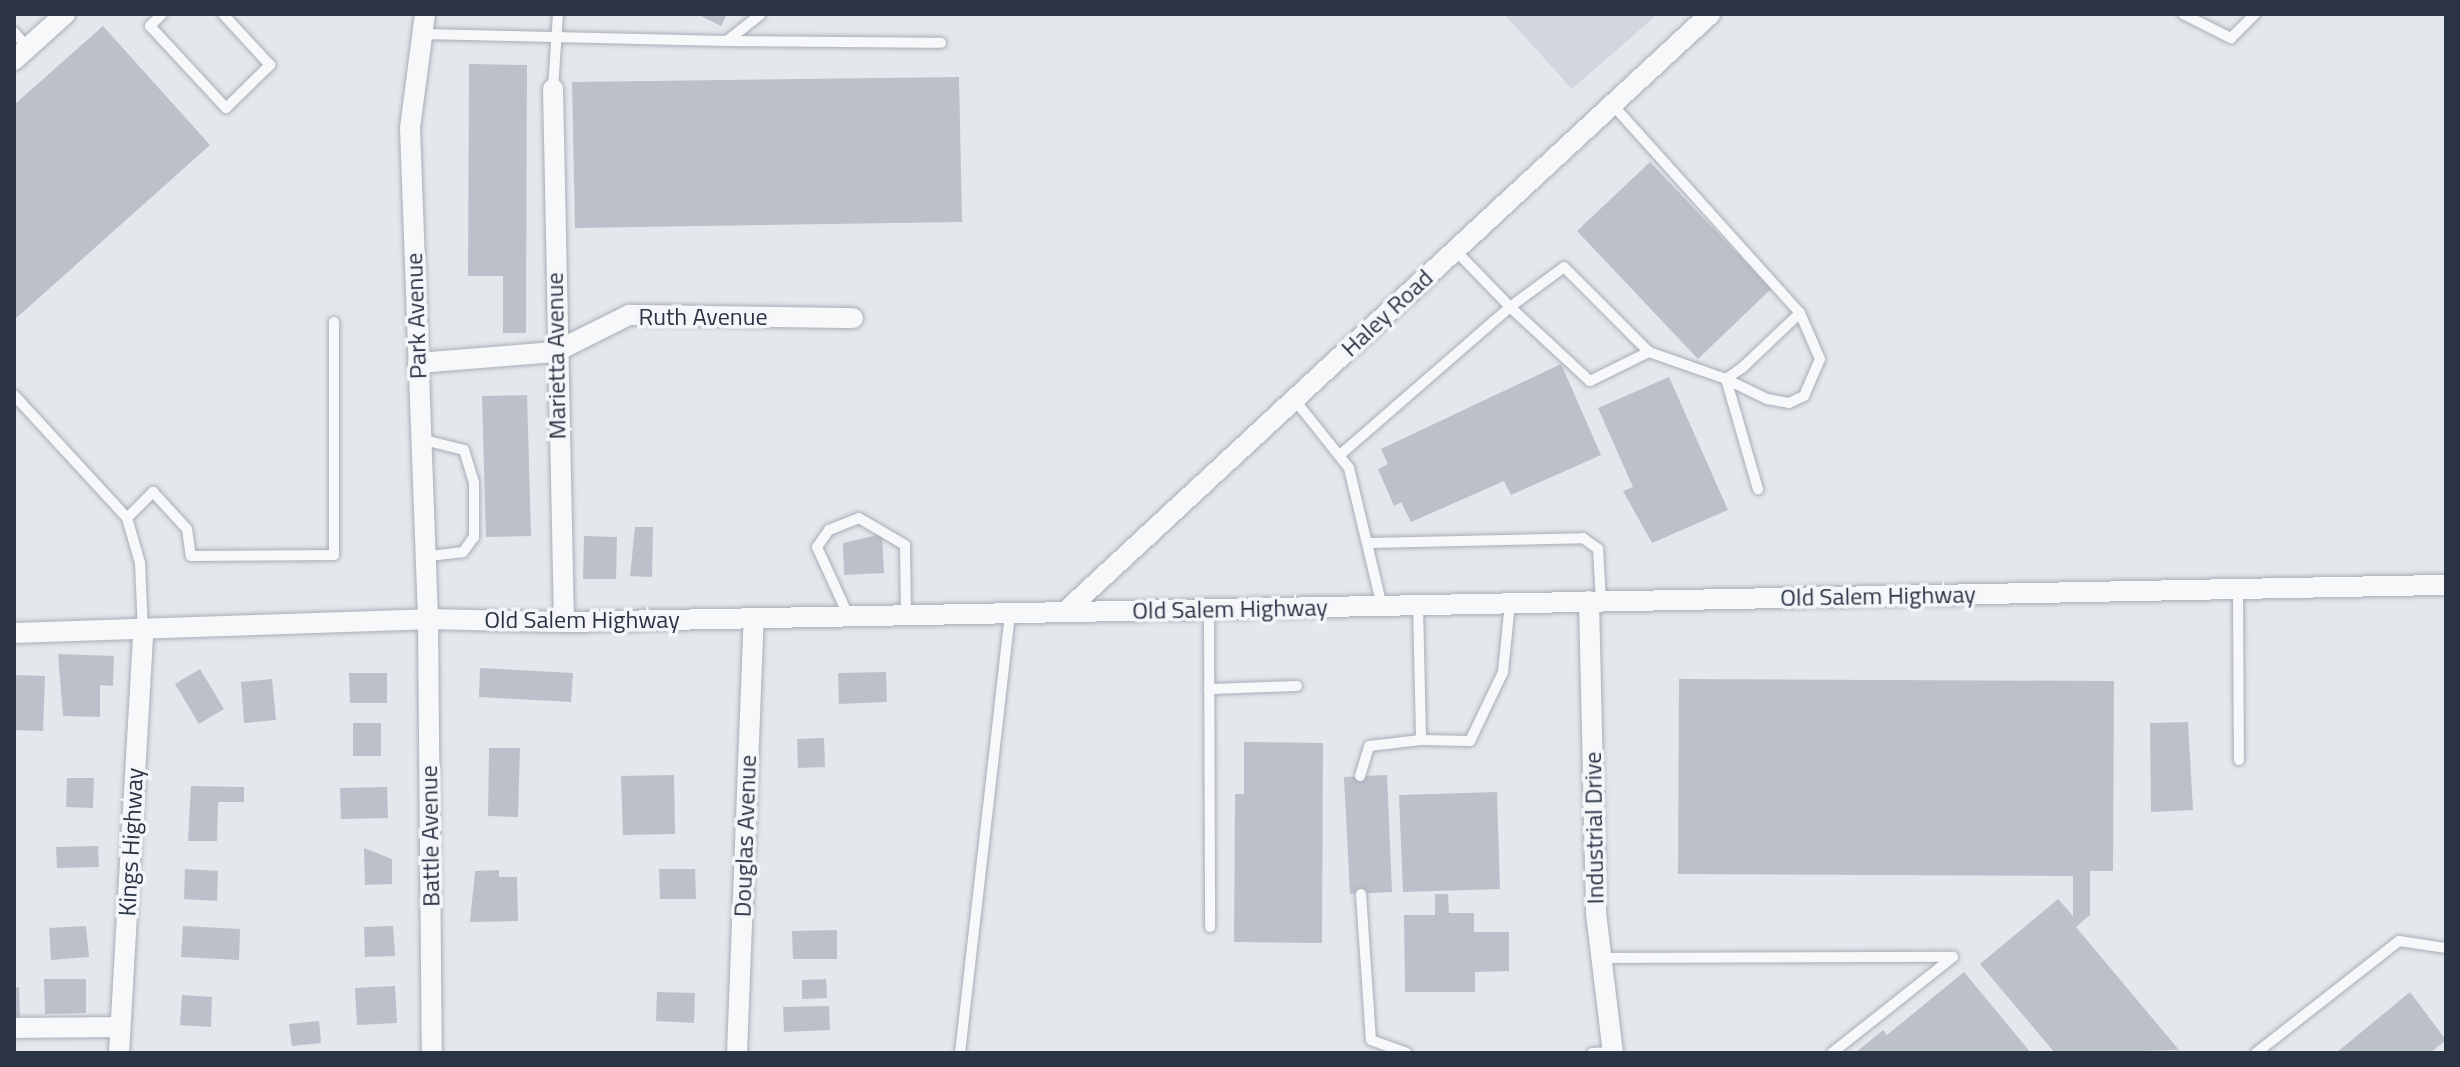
<!DOCTYPE html>
<style>
body{margin:0}
#map{position:relative;width:2460px;height:1067px;overflow:hidden;background:#e4e7ec;font-family:"Titillium Web",sans-serif}
div>[style]{position:absolute}
.built>*{inset:0;background:#d2d6de}
.building>*{inset:0;background:#bbc0ca}
.roads{filter:drop-shadow(0 0 2px #a9aeb7) drop-shadow(0 0 2px #a9aeb7)}
.service>*{height:10px;margin:-5px;padding:0 5px;transform-origin:5px;border-radius:5px;background:#f7f8fa}
.minor>*{height:20px;margin:-10px;padding:0 10px;transform-origin:10px;border-radius:10px;background:#f7f8fa}
span{translate:-50% -50%;white-space:nowrap;text-align:center;line-height:1.15;-webkit-text-stroke:7px #f4f6f9;paint-order:stroke}
.street-label{font-size:24px;color:#2b3445}
.frame{position:absolute;inset:0;border:16px solid #2b3445;pointer-events:none}
</style>
<div id="map">
<div class="built">
<div style="clip-path:polygon(1504px 14px,1658px 14px,1572px 89px)"></div>
</div>
<div class="building">
<div style="clip-path:polygon(697px 14px,727px 14px,721px 26px)"></div>
<div style="clip-path:polygon(103px 26px,210px 145px,14px 320px,14px 105px)"></div>
<div style="clip-path:polygon(469px 64px,527px 65px,526px 333px,503px 333px,503px 276px,468px 276px)"></div>
<div style="clip-path:polygon(959px 77px,962px 222px,575px 228px,572px 82px)"></div>
<div style="clip-path:polygon(1650px 162px,1771px 289px,1698px 359px,1577px 231px)"></div>
<div style="clip-path:polygon(1561px 364px,1601px 455px,1511px 495px,1504px 481px,1411px 522px,1401px 502px,1394px 506px,1378px 469px,1388px 464px,1381px 449px)"></div>
<div style="clip-path:polygon(1669px 377px,1728px 510px,1652px 543px,1623px 491px,1633px 487px,1598px 408px)"></div>
<div style="clip-path:polygon(527px 395px,531px 536px,486px 537px,482px 396px)"></div>
<div style="clip-path:polygon(635px 527px,653px 527px,652px 577px,630px 576px)"></div>
<div style="clip-path:polygon(882px 534px,884px 573px,844px 575px,843px 543px)"></div>
<div style="clip-path:polygon(584px 536px,617px 537px,616px 579px,583px 579px)"></div>
<div style="clip-path:polygon(58px 654px,114px 656px,113px 686px,100px 685px,100px 717px,63px 716px)"></div>
<div style="clip-path:polygon(480px 668px,573px 673px,571px 702px,479px 697px)"></div>
<div style="clip-path:polygon(200px 669px,224px 709px,199px 724px,175px 684px)"></div>
<div style="clip-path:polygon(886px 672px,887px 702px,839px 704px,838px 673px)"></div>
<div style="clip-path:polygon(349px 673px,387px 673px,387px 703px,350px 703px)"></div>
<div style="clip-path:polygon(14px 675px,45px 676px,43px 731px,14px 730px)"></div>
<div style="clip-path:polygon(272px 679px,276px 720px,244px 723px,241px 682px)"></div>
<div style="clip-path:polygon(1679px 679px,2114px 681px,2113px 871px,2090px 871px,2090px 915px,2076px 927px,2179px 1050px,2055px 1053px,1980px 964px,2058px 899px,2073px 916px,2073px 876px,1678px 874px)"></div>
<div style="clip-path:polygon(2188px 722px,2193px 810px,2151px 812px,2150px 723px)"></div>
<div style="clip-path:polygon(353px 723px,381px 723px,381px 756px,353px 756px)"></div>
<div style="clip-path:polygon(824px 738px,825px 767px,798px 768px,797px 739px)"></div>
<div style="clip-path:polygon(1244px 742px,1323px 743px,1322px 943px,1234px 942px,1235px 794px,1244px 794px)"></div>
<div style="clip-path:polygon(489px 748px,520px 748px,518px 817px,488px 816px)"></div>
<div style="clip-path:polygon(674px 775px,675px 834px,623px 835px,621px 776px)"></div>
<div style="clip-path:polygon(1387px 775px,1392px 892px,1350px 894px,1344px 777px)"></div>
<div style="clip-path:polygon(67px 778px,94px 778px,93px 808px,66px 807px)"></div>
<div style="clip-path:polygon(191px 786px,244px 787px,244px 802px,218px 802px,217px 841px,188px 841px)"></div>
<div style="clip-path:polygon(387px 787px,388px 818px,341px 819px,340px 788px)"></div>
<div style="clip-path:polygon(1497px 792px,1500px 889px,1403px 892px,1399px 795px)"></div>
<div style="clip-path:polygon(98px 846px,99px 867px,57px 868px,56px 847px)"></div>
<div style="clip-path:polygon(364px 848px,392px 859px,392px 884px,365px 885px)"></div>
<div style="clip-path:polygon(185px 869px,218px 871px,217px 901px,184px 899px)"></div>
<div style="clip-path:polygon(659px 869px,695px 869px,696px 899px,660px 899px)"></div>
<div style="clip-path:polygon(499px 870px,499px 877px,517px 877px,518px 921px,470px 922px,475px 871px)"></div>
<div style="clip-path:polygon(1435px 894px,1448px 894px,1449px 913px,1474px 913px,1474px 932px,1509px 932px,1509px 971px,1475px 972px,1475px 992px,1405px 992px,1404px 915px,1435px 915px)"></div>
<div style="clip-path:polygon(86px 926px,89px 957px,51px 960px,49px 928px)"></div>
<div style="clip-path:polygon(183px 926px,240px 929px,239px 960px,181px 957px)"></div>
<div style="clip-path:polygon(393px 926px,395px 956px,365px 957px,364px 927px)"></div>
<div style="clip-path:polygon(837px 930px,837px 959px,793px 959px,792px 931px)"></div>
<div style="clip-path:polygon(1964px 972px,2031px 1053px,1855px 1053px,1883px 1030px,1887px 1035px)"></div>
<div style="clip-path:polygon(44px 979px,86px 979px,86px 1013px,45px 1014px)"></div>
<div style="clip-path:polygon(826px 979px,827px 998px,802px 999px,802px 980px)"></div>
<div style="clip-path:polygon(395px 986px,397px 1023px,357px 1025px,355px 988px)"></div>
<div style="clip-path:polygon(19px 987px,20px 1017px,14px 1017px,14px 988px)"></div>
<div style="clip-path:polygon(657px 992px,695px 993px,694px 1023px,656px 1021px)"></div>
<div style="clip-path:polygon(2410px 992px,2446px 1040px,2430px 1053px,2336px 1053px)"></div>
<div style="clip-path:polygon(182px 995px,212px 997px,211px 1027px,180px 1025px)"></div>
<div style="clip-path:polygon(829px 1006px,830px 1030px,784px 1032px,783px 1007px)"></div>
<div style="clip-path:polygon(319px 1021px,321px 1043px,292px 1046px,289px 1024px)"></div>
</div>
<div class="roads">
<div class="service">
<div style="left:162px;top:14px;width:17px;rotate:135deg"></div>
<div style="left:150px;top:26px;width:112px;rotate:47.2deg"></div>
<div style="left:226px;top:108px;width:62px;rotate:-44.3deg"></div>
<div style="left:270px;top:65px;width:69px;rotate:-132.7deg"></div>
<div style="left:2183px;top:14px;width:54px;rotate:26.6deg"></div>
<div style="left:2231px;top:38px;width:34px;rotate:-45deg"></div>
<div style="left:14px;top:32px;width:21px;rotate:49deg"></div>
<div style="left:423px;top:34px;width:304px;rotate:1.3deg"></div>
<div style="left:727px;top:41px;width:43px;rotate:-38.5deg"></div>
<div style="left:727px;top:41px;width:214px;rotate:0.5deg"></div>
<div style="left:553px;top:89px;width:75px;rotate:-86.2deg"></div>
<div style="left:1455px;top:250px;width:79px;rotate:46deg"></div>
<div style="left:1510px;top:307px;width:67px;rotate:-36.5deg"></div>
<div style="left:1564px;top:267px;width:120px;rotate:45deg"></div>
<div style="left:1649px;top:352px;width:82px;rotate:19.3deg"></div>
<div style="left:1726px;top:379px;width:19px;rotate:-35deg"></div>
<div style="left:1742px;top:368px;width:80px;rotate:-43.5deg"></div>
<div style="left:1800px;top:313px;width:281px;rotate:-132deg"></div>
<div style="left:1726px;top:379px;width:46px;rotate:26deg"></div>
<div style="left:1767px;top:399px;width:22px;rotate:10deg"></div>
<div style="left:1789px;top:403px;width:17px;rotate:-25deg"></div>
<div style="left:1804px;top:396px;width:40px;rotate:-66.6deg"></div>
<div style="left:1820px;top:359px;width:50px;rotate:-113.5deg"></div>
<div style="left:1726px;top:379px;width:115px;rotate:73.8deg"></div>
<div style="left:14px;top:395px;width:167px;rotate:47.4deg"></div>
<div style="left:127px;top:518px;width:47px;rotate:73.9deg"></div>
<div style="left:140px;top:563px;width:68px;rotate:87.5deg"></div>
<div style="left:1294px;top:399px;width:88px;rotate:51.4deg"></div>
<div style="left:1349px;top:468px;width:142px;rotate:76.6deg"></div>
<div style="left:420px;top:439px;width:45px;rotate:14deg"></div>
<div style="left:464px;top:450px;width:34px;rotate:73deg"></div>
<div style="left:474px;top:483px;width:54px;rotate:90deg"></div>
<div style="left:474px;top:537px;width:19px;rotate:126deg"></div>
<div style="left:463px;top:552px;width:38px;rotate:173deg"></div>
<div style="left:1341px;top:454px;width:224px;rotate:-41deg"></div>
<div style="left:1510px;top:307px;width:109px;rotate:42.8deg"></div>
<div style="left:1590px;top:381px;width:66px;rotate:-26.2deg"></div>
<div style="left:127px;top:518px;width:37px;rotate:-45deg"></div>
<div style="left:153px;top:492px;width:50px;rotate:47.4deg"></div>
<div style="left:187px;top:529px;width:27px;rotate:82deg"></div>
<div style="left:191px;top:556px;width:143px;rotate:-0.4deg"></div>
<div style="left:334px;top:555px;width:233px;rotate:-90deg"></div>
<div style="left:1370px;top:543px;width:213px;rotate:-1.3deg"></div>
<div style="left:1583px;top:538px;width:19px;rotate:36deg"></div>
<div style="left:1598px;top:549px;width:52px;rotate:86.7deg"></div>
<div style="left:2238px;top:589px;width:171px;rotate:89.7deg"></div>
<div style="left:1418px;top:605px;width:135px;rotate:88.7deg"></div>
<div style="left:1421px;top:740px;width:49px;rotate:1.2deg"></div>
<div style="left:1470px;top:741px;width:76px;rotate:-64.4deg"></div>
<div style="left:1503px;top:672px;width:69px;rotate:-84.2deg"></div>
<div style="left:1209px;top:609px;width:318px;rotate:89.8deg"></div>
<div style="left:849px;top:617px;width:77px;rotate:-114.6deg"></div>
<div style="left:817px;top:547px;width:21px;rotate:-55deg"></div>
<div style="left:829px;top:530px;width:32px;rotate:-22deg"></div>
<div style="left:859px;top:518px;width:53px;rotate:30.4deg"></div>
<div style="left:905px;top:545px;width:71px;rotate:89.2deg"></div>
<div style="left:1209px;top:689px;width:88px;rotate:-2deg"></div>
<div style="left:1360px;top:776px;width:31px;rotate:-73deg"></div>
<div style="left:1369px;top:746px;width:52px;rotate:-6.6deg"></div>
<div style="left:1361px;top:894px;width:146px;rotate:86.1deg"></div>
<div style="left:1371px;top:1040px;width:38px;rotate:20deg"></div>
<div style="left:1600px;top:958px;width:353px;rotate:-0.2deg"></div>
<div style="left:1953px;top:957px;width:154px;rotate:141.6deg"></div>
<div style="left:960px;top:1053px;width:443px;rotate:-83.5deg"></div>
<div style="left:1592px;top:1053px;width:20px;rotate:-3deg"></div>
<div style="left:2256px;top:1053px;width:182px;rotate:-38.1deg"></div>
<div style="left:2399px;top:941px;width:48px;rotate:8.5deg"></div>
</div>
<div class="minor">
<div style="left:425px;top:14px;width:115px;rotate:97.5deg"></div>
<div style="left:410px;top:128px;width:491px;rotate:87.9deg"></div>
<div style="left:428px;top:619px;width:434px;rotate:89.5deg"></div>
<div style="left:14px;top:60px;width:69px;rotate:-42deg"></div>
<div style="left:553px;top:89px;width:533px;rotate:88.82deg"></div>
<div style="left:418px;top:363px;width:137px;rotate:-4.6deg"></div>
<div style="left:555px;top:352px;width:83px;rotate:-26.6deg"></div>
<div style="left:629px;top:315px;width:224px;rotate:0.8deg"></div>
<div style="left:1589px;top:601px;width:312px;rotate:88.7deg"></div>
<div style="left:1596px;top:913px;width:141px;rotate:83.1deg"></div>
<div style="left:1065px;top:612px;width:880px;rotate:-42.83deg"></div>
<div style="left:14px;top:633px;width:414px;rotate:-1.9deg"></div>
<div style="left:428px;top:619px;width:136px;rotate:1.3deg"></div>
<div style="left:564px;top:622px;width:1882px;rotate:-1.13deg"></div>
<div style="left:14px;top:1028px;width:106px;rotate:-0.5deg"></div>
<div style="left:119px;top:1053px;width:423px;rotate:-86.7deg"></div>
<div style="left:737px;top:1053px;width:434px;rotate:-87.8deg"></div>
</div>
</div>
<div class="street-label">
<span style="left:1387px;top:313px;rotate:-43deg">Haley Road</span>
<span style="left:416px;top:316px;rotate:-92deg">Park Avenue</span>
<span style="left:703px;top:317px">Ruth Avenue</span>
<span style="left:556px;top:356px;rotate:-91deg">Marietta Avenue</span>
<span style="left:1878px;top:596px;rotate:-1deg">Old Salem Highway</span>
<span style="left:1230px;top:609px;rotate:-1deg">Old Salem Highway</span>
<span style="left:582px;top:620px">Old Salem Highway</span>
<span style="left:1594px;top:828px;rotate:-91deg">Industrial Drive</span>
<span style="left:430px;top:836px;rotate:-91deg">Battle Avenue</span>
<span style="left:745px;top:836px;rotate:-88deg">Douglas Avenue</span>
<span style="left:131px;top:842px;rotate:-87deg">Kings Highway</span>
</div>
<div class="frame"></div>
</div>
